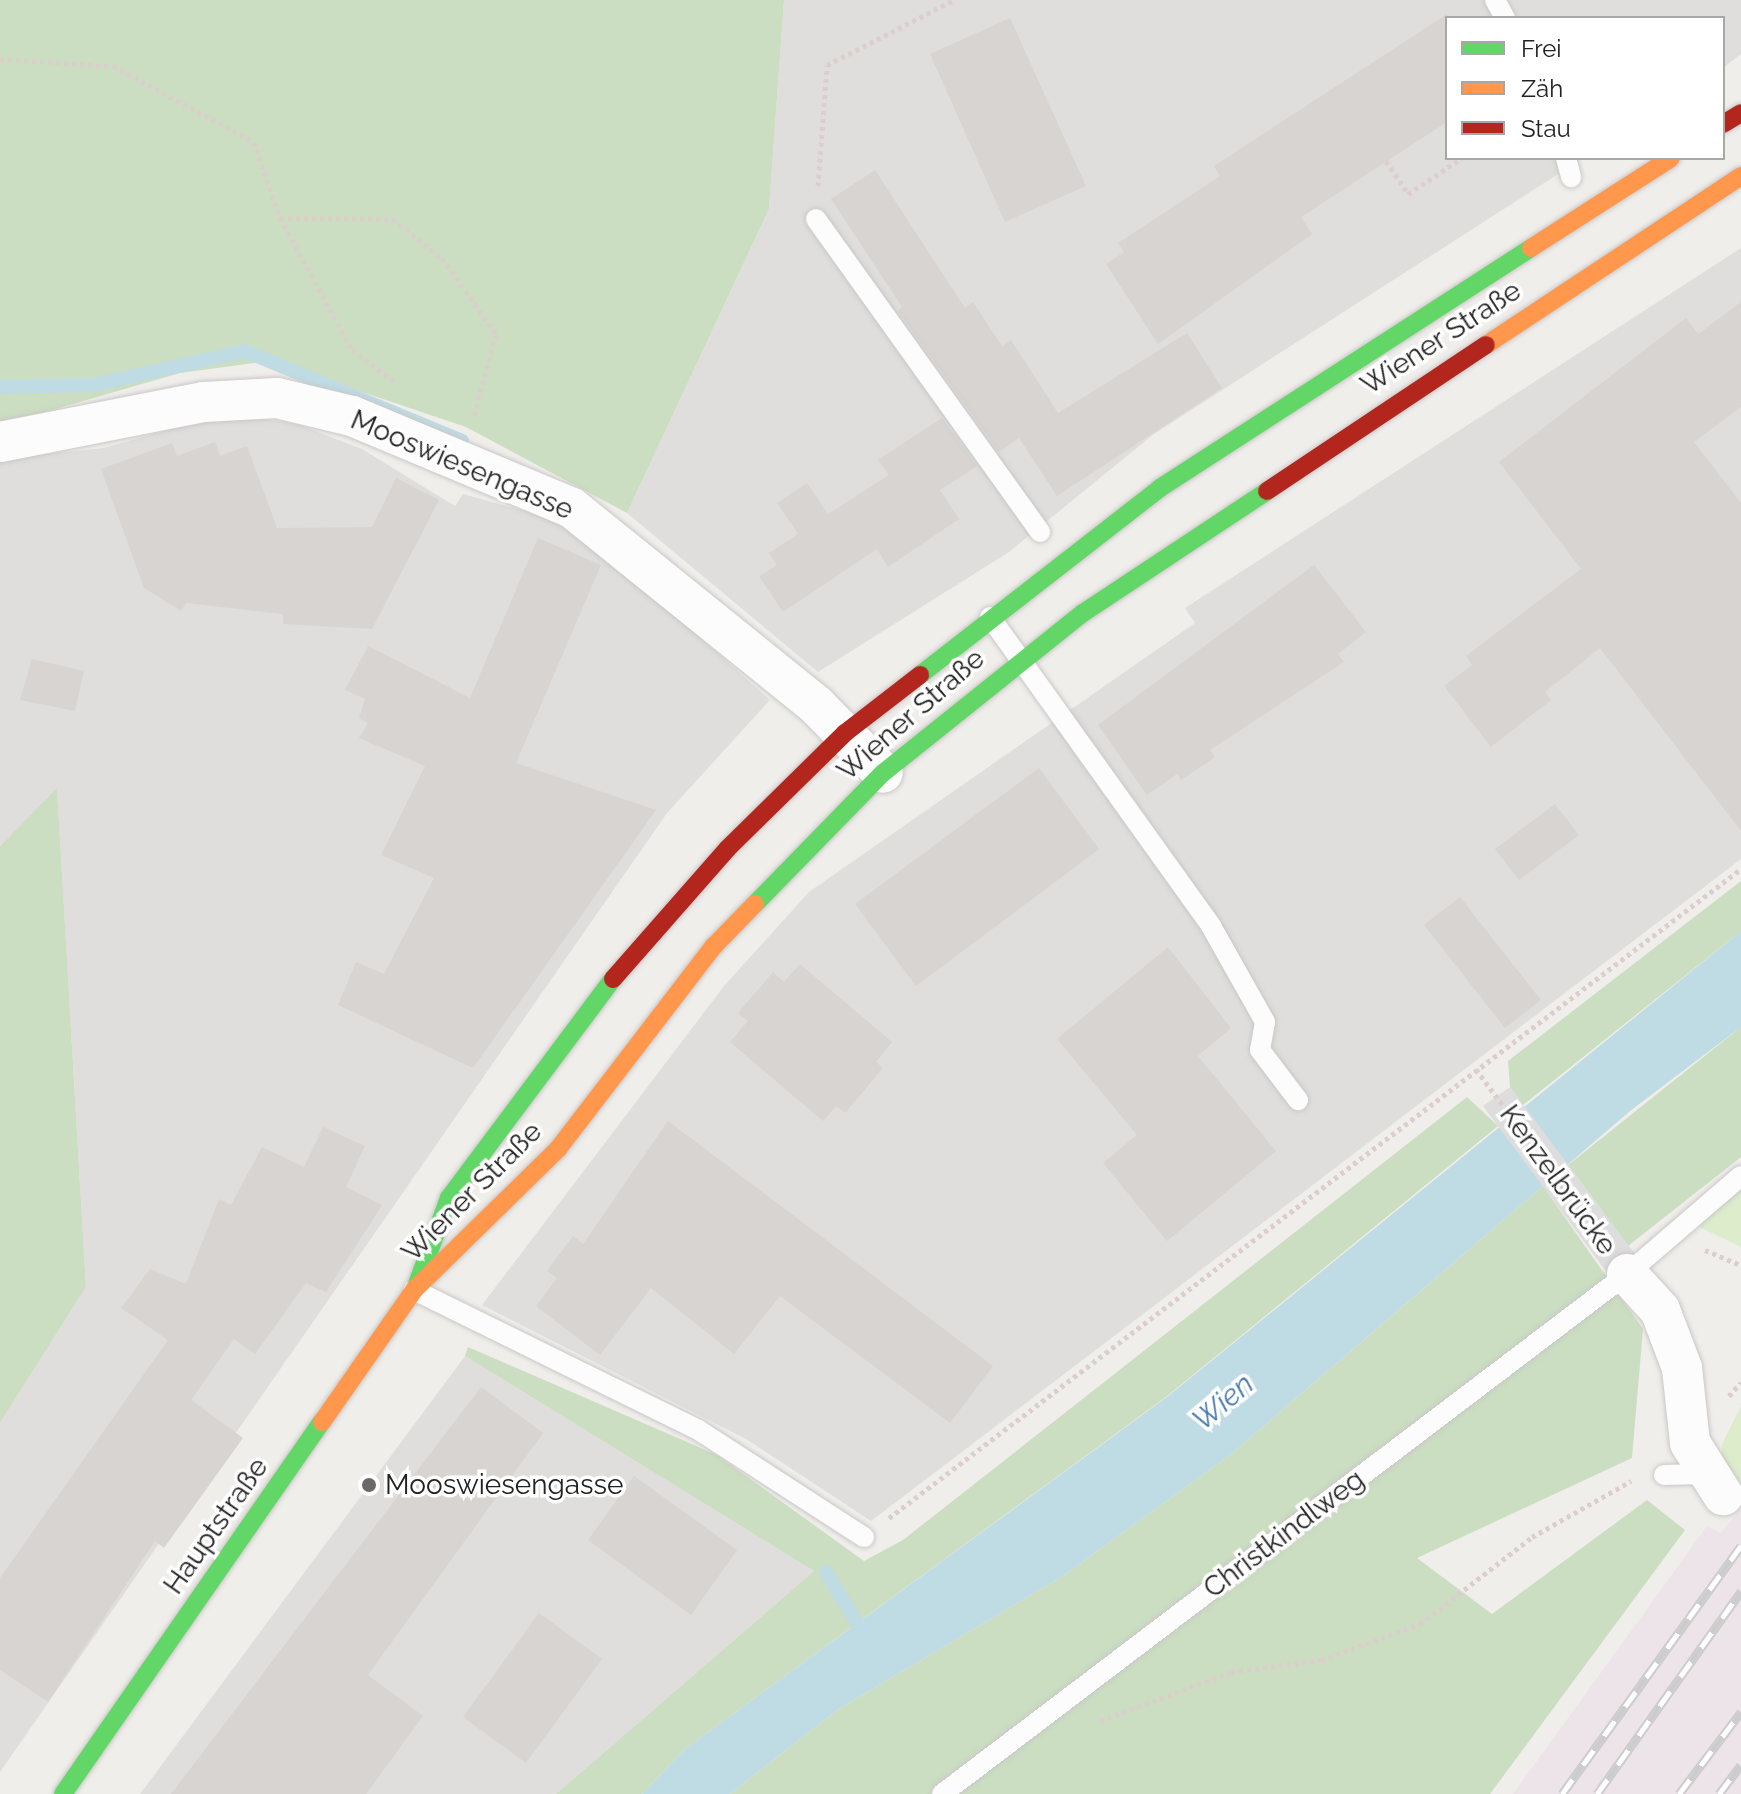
<!DOCTYPE html>
<meta charset="utf-8">
<style>
body{margin:0}
#map{position:relative;width:1741px;height:1794px;overflow:hidden;background:#f0eeeb;font-family:Raleway,sans-serif}
div>[style]{position:absolute}
.residential>*{inset:0;background:#dfdedc}
.industrial>*{inset:0;background:#ede4e9}
.grass>*{inset:0;background:#ddeccb}
.forest>*{inset:0;background:#cbdec1}
.water>*{inset:0;background:#bfdbe3}
.pier>*{inset:0;background:#dedddd}
.stream>*{height:14px;margin:-7px;padding:0 7px;transform-origin:7px;border-radius:7px;background:#bfdbe3}
.building>*{inset:0;background:#d7d4d2}
.path>*{height:5px;margin-top:-2.5px;transform-origin:0;background:repeating-linear-gradient(90deg,#dccecd 0 4px,transparent 0 8px)}
.roads{filter:drop-shadow(0 0 2px #c9c8c7) drop-shadow(0 0 2px #c9c8c7)}
.lane>*{height:20px;margin:-10px;padding:0 10px;transform-origin:10px;border-radius:10px;background:#fdfcfc}
.street>*{height:40px;margin:-20px;padding:0 20px;transform-origin:20px;border-radius:20px;background:#fdfcfc}
.fast>*{height:18px;margin:-9px;padding:0 9px;transform-origin:9px;border-radius:9px;background:#63d668}
.slow>*{height:18px;margin:-9px;padding:0 9px;transform-origin:9px;border-radius:9px;background:#ff974d}
.jam>*{height:18px;margin:-9px;padding:0 9px;transform-origin:9px;border-radius:9px;background:#b3261e}
.rail>*{height:9px;margin-top:-4.5px;transform-origin:0;background:repeating-linear-gradient(90deg,#fff 0 18px,#ccc 0 36px);box-sizing:border-box;border-block:2px solid #ccc}
.dots>*{width:22px;height:22px;translate:-50% -50%;box-sizing:border-box;border:4px solid #fff;border-radius:50%}
span{translate:-50% -50%;white-space:nowrap;text-align:center;line-height:1.15;-webkit-text-stroke:7px #fff;paint-order:stroke}
.street-label{font-size:28px;color:#222}
.poi-label{font-size:28px;color:#222}
.left{translate:0 -50%;text-align:left}
.water-label{font-size:30px;color:#4a7aab;font-style:italic}
.legend{position:absolute;left:1445px;top:16px;width:280px;height:144px;box-sizing:border-box;background:#fff;border:2px solid #a7a7a7;margin:0;padding:10px 14px;list-style:none;font-size:24px;color:#222}
.legend li{display:flex;align-items:center;gap:16px;height:40px}
.legend b{width:40px;border:2px solid #a7a7a7}
</style>
<div id="map">
<div class="residential">
<div style="clip-path:polygon(784px 0,1741px 0,1741px 54px,1723px 68px,1723px 18px,1447px 18px,1447px 158px,1583px 158px,1154px 434px,1009px 552px,818px 672px,627px 513px,769px 209px)"></div>
<div style="clip-path:polygon(1741px 248px,1741px 859px,871px 1521px,746px 1439px,482px 1305px,724px 986px,809px 892px,1195px 623px,1185px 608px)"></div>
<div style="clip-path:polygon(249px 417px,297px 424px,362px 449px,455px 506px,463px 494px,546px 517px,599px 547px,770px 700px,667px 813px,0 1772px,0 1423px,86px 1287px,57px 789px,0 846px,0 459px,104px 448px,189px 424px)"></div>
<div style="clip-path:polygon(465px 1356px,814px 1571px,556px 1794px,140px 1794px)"></div>
</div>
<div class="industrial">
<div style="clip-path:polygon(1741px 1508px,1741px 1794px,1513px 1794px,1707px 1526px,1721px 1533px)"></div>
</div>
<div class="grass">
<div style="clip-path:polygon(1741px 1185px,1741px 1247px,1691px 1223px)"></div>
<div style="clip-path:polygon(1741px 1406px,1741px 1484px,1740px 1485px,1722px 1462px,1722px 1444px)"></div>
</div>
<div class="forest">
<div style="clip-path:polygon(0 0,784px 0,769px 209px,627px 513px,466px 427px,270px 361px,180px 373px,0 425px)"></div>
<div style="clip-path:polygon(57px 788px,86px 1287px,0 1423px,0 846px)"></div>
<div style="clip-path:polygon(1741px 881px,1741px 931px,1523px 1105px,1510px 1087px,1508px 1061px)"></div>
<div style="clip-path:polygon(1741px 1027px,1741px 1157px,1628px 1246px,1568px 1165px)"></div>
<div style="clip-path:polygon(1467px 1097px,1498px 1126px,1166px 1397px,685px 1749px,642px 1794px,556px 1794px,814px 1571px,465px 1356px,468px 1347px,717px 1455px,864px 1561px,903px 1540px)"></div>
<div style="clip-path:polygon(1543px 1186px,1643px 1329px,1632px 1458px,1417px 1558px,1492px 1614px,1647px 1500px,1685px 1530px,1490px 1794px,730px 1794px,837px 1710px,1063px 1576px,1230px 1455px)"></div>
</div>
<div class="water">
<div style="clip-path:polygon(1741px 931px,1741px 1027px,1630px 1111px,1230px 1455px,1063px 1576px,837px 1710px,730px 1794px,642px 1794px,685px 1749px,1167px 1397px)"></div>
</div>
<div class="pier">
<div style="clip-path:polygon(1510px 1087px,1635px 1254px,1608px 1274px,1483px 1106px)"></div>
</div>
<div class="stream">
<div style="left:0;top:387px;width:93px;rotate:-1.2deg"></div>
<div style="left:93px;top:385px;width:156px;rotate:-12.6deg"></div>
<div style="left:245px;top:351px;width:235px;rotate:22.5deg"></div>
<div style="left:826px;top:1572px;width:79px;rotate:58.5deg"></div>
</div>
<div class="building">
<div style="clip-path:polygon(1447px 14px,1447px 122px,1301px 217px,1312px 234px,1158px 344px,1106px 264px,1124px 252px,1118px 243px,1220px 176px,1214px 166px)"></div>
<div style="clip-path:polygon(1010px 18px,1086px 186px,1005px 222px,930px 54px)"></div>
<div style="clip-path:polygon(875px 170px,965px 308px,973px 302px,1002px 346px,1011px 340px,1058px 413px,1187px 333px,1222px 388px,1057px 496px,1019px 438px,999px 452px,898px 311px,902px 307px,831px 199px)"></div>
<div style="clip-path:polygon(1741px 302px,1741px 407px,1694px 442px,1741px 503px,1741px 831px,1600px 648px,1545px 692px,1551px 700px,1491px 747px,1444px 686px,1472px 665px,1466px 656px,1581px 569px,1499px 462px,1686px 318px,1698px 334px)"></div>
<div style="clip-path:polygon(942px 418px,977px 466px,940px 490px,959px 519px,888px 567px,877px 549px,783px 612px,759px 576px,777px 565px,769px 553px,798px 534px,777px 503px,807px 483px,828px 514px,889px 475px,878px 460px)"></div>
<div style="clip-path:polygon(215px 442px,220px 456px,247px 446px,277px 528px,372px 527px,396px 478px,439px 500px,372px 629px,283px 624px,283px 614px,186px 603px,181px 611px,144px 588px,101px 469px,172px 443px,177px 456px)"></div>
<div style="clip-path:polygon(538px 538px,601px 565px,516px 763px,656px 810px,473px 1068px,338px 1005px,356px 962px,384px 974px,434px 878px,381px 855px,425px 766px,359px 738px,368px 723px,359px 718px,365px 699px,345px 690px,368px 646px,470px 698px)"></div>
<div style="clip-path:polygon(1314px 565px,1366px 632px,1338px 654px,1344px 662px,1210px 750px,1215px 757px,1181px 780px,1177px 774px,1147px 795px,1098px 725px)"></div>
<div style="clip-path:polygon(32px 659px,84px 671px,75px 711px,20px 700px)"></div>
<div style="clip-path:polygon(1039px 768px,1099px 849px,916px 986px,855px 904px)"></div>
<div style="clip-path:polygon(1555px 804px,1579px 835px,1519px 880px,1495px 849px)"></div>
<div style="clip-path:polygon(1460px 897px,1541px 1000px,1505px 1028px,1424px 925px)"></div>
<div style="clip-path:polygon(1168px 947px,1231px 1028px,1198px 1056px,1276px 1151px,1167px 1241px,1103px 1163px,1137px 1135px,1057px 1039px)"></div>
<div style="clip-path:polygon(800px 964px,892px 1042px,876px 1062px,883px 1068px,845px 1113px,836px 1106px,823px 1121px,730px 1042px,748px 1021px,738px 1013px,773px 972px,784px 982px)"></div>
<div style="clip-path:polygon(668px 1121px,993px 1366px,950px 1423px,780px 1296px,734px 1354px,651px 1288px,600px 1355px,536px 1306px,557px 1278px,547px 1271px,573px 1236px,583px 1244px)"></div>
<div style="clip-path:polygon(323px 1127px,365px 1146px,346px 1187px,382px 1205px,326px 1292px,306px 1283px,255px 1354px,234px 1339px,191px 1400px,243px 1438px,164px 1548px,155px 1541px,48px 1702px,0 1670px,0 1578px,168px 1340px,121px 1308px,150px 1269px,186px 1284px,219px 1199px,231px 1205px,262px 1147px,304px 1167px)"></div>
<div style="clip-path:polygon(481px 1387px,543px 1433px,368px 1675px,423px 1716px,366px 1794px,171px 1794px)"></div>
<div style="clip-path:polygon(634px 1476px,737px 1550px,691px 1615px,588px 1540px)"></div>
<div style="clip-path:polygon(539px 1613px,602px 1659px,526px 1763px,463px 1717px)"></div>
</div>
<div class="path">
<div style="left:0;top:59px;width:113px;rotate:3.5deg"></div>
<div style="left:113px;top:66px;width:160px;rotate:28.3deg"></div>
<div style="left:254px;top:142px;width:80px;rotate:71.1deg"></div>
<div style="left:280px;top:218px;width:113px;rotate:0.5deg"></div>
<div style="left:393px;top:219px;width:63px;rotate:38.5deg"></div>
<div style="left:442px;top:258px;width:93px;rotate:54.6deg"></div>
<div style="left:496px;top:334px;width:88px;rotate:105.1deg"></div>
<div style="left:1386px;top:161px;width:40px;rotate:56deg"></div>
<div style="left:1408px;top:194px;width:65px;rotate:-33.7deg"></div>
<div style="left:818px;top:186px;width:121px;rotate:-85.7deg"></div>
<div style="left:827px;top:65px;width:143px;rotate:-27.1deg"></div>
<div style="left:280px;top:218px;width:150px;rotate:61.4deg"></div>
<div style="left:352px;top:350px;width:56px;rotate:36.3deg"></div>
<div style="left:1476px;top:1069px;width:211px;rotate:53.7deg"></div>
<div style="left:1705px;top:1250px;width:39px;rotate:23deg"></div>
<div style="left:1729px;top:1396px;width:18px;rotate:-49deg"></div>
<div style="left:889px;top:1518px;width:1071px;rotate:-37.3deg"></div>
<div style="left:1100px;top:1721px;width:140px;rotate:-20.5deg"></div>
<div style="left:1231px;top:1672px;width:91px;rotate:-7.6deg"></div>
<div style="left:1321px;top:1660px;width:105px;rotate:-20deg"></div>
<div style="left:1420px;top:1624px;width:142px;rotate:-37.8deg"></div>
<div style="left:1532px;top:1537px;width:114px;rotate:-29.5deg"></div>
</div>
<div class="roads">
<div class="lane">
<div style="left:1495px;top:0;width:21px;rotate:61deg"></div>
<div style="left:1566px;top:158px;width:20px;rotate:75deg"></div>
<div style="left:816px;top:219px;width:385px;rotate:54.4deg"></div>
<div style="left:990px;top:617px;width:380px;rotate:54.4deg"></div>
<div style="left:1211px;top:926px;width:110px;rotate:60.6deg"></div>
<div style="left:1265px;top:1022px;width:28px;rotate:100deg"></div>
<div style="left:1260px;top:1050px;width:63px;rotate:52.8deg"></div>
<div style="left:414px;top:1290px;width:315px;rotate:26.2deg"></div>
<div style="left:697px;top:1429px;width:199px;rotate:32.9deg"></div>
<div style="left:1664px;top:1475px;width:41px;rotate:-1.4deg"></div>
<div style="left:942px;top:1794px;width:860px;rotate:-37.2deg"></div>
<div style="left:1627px;top:1274px;width:150px;rotate:-40.7deg"></div>
</div>
<div class="street">
<div style="left:0;top:442px;width:208px;rotate:-11.1deg"></div>
<div style="left:204px;top:402px;width:73px;rotate:-3.1deg"></div>
<div style="left:277px;top:398px;width:77px;rotate:13.5deg"></div>
<div style="left:352px;top:416px;width:238px;rotate:22.7deg"></div>
<div style="left:572px;top:508px;width:314px;rotate:38.9deg"></div>
<div style="left:816px;top:705px;width:95px;rotate:45.4deg"></div>
<div style="left:1627px;top:1274px;width:49px;rotate:47.5deg"></div>
<div style="left:1660px;top:1310px;width:62px;rotate:69.2deg"></div>
<div style="left:1682px;top:1368px;width:75px;rotate:83.9deg"></div>
<div style="left:1690px;top:1443px;width:62px;rotate:57.6deg"></div>
</div>
<div class="fast">
<div style="left:920px;top:675px;width:304px;rotate:-37.9deg"></div>
<div style="left:1160px;top:488px;width:442px;rotate:-32.9deg"></div>
<div style="left:755px;top:904px;width:183px;rotate:-45.7deg"></div>
<div style="left:883px;top:773px;width:256px;rotate:-38.7deg"></div>
<div style="left:1083px;top:613px;width:221px;rotate:-33.5deg"></div>
<div style="left:417px;top:1284px;width:92px;rotate:-69.6deg"></div>
<div style="left:449px;top:1198px;width:274px;rotate:-53.2deg"></div>
<div style="left:63px;top:1794px;width:453px;rotate:-55.2deg"></div>
</div>
<div class="slow">
<div style="left:1531px;top:248px;width:166px;rotate:-32.7deg"></div>
<div style="left:1486px;top:345px;width:306px;rotate:-33.5deg"></div>
<div style="left:322px;top:1422px;width:161px;rotate:-55.1deg"></div>
<div style="left:414px;top:1290px;width:202px;rotate:-44.4deg"></div>
<div style="left:558px;top:1149px;width:255px;rotate:-52.5deg"></div>
<div style="left:713px;top:947px;width:60px;rotate:-45.7deg"></div>
</div>
<div class="jam">
<div style="left:1723px;top:124px;width:21px;rotate:-31deg"></div>
<div style="left:1267px;top:491px;width:263px;rotate:-33.7deg"></div>
<div style="left:613px;top:979px;width:174px;rotate:-48.7deg"></div>
<div style="left:728px;top:848px;width:164px;rotate:-44.5deg"></div>
<div style="left:845px;top:733px;width:95px;rotate:-37.7deg"></div>
</div>
</div>
<div class="rail">
<div style="left:1562px;top:1794px;width:306px;rotate:-54.2deg"></div>
<div style="left:1597px;top:1794px;width:249px;rotate:-54.6deg"></div>
<div style="left:1679px;top:1794px;width:103px;rotate:-52.9deg"></div>
<div style="left:1719px;top:1794px;width:36px;rotate:-53deg"></div>
</div>
<div class="dots">
<div style="left:369px;top:1485px;background:#6a6968"></div>
</div>
<div class="street-label">
<span style="left:1441px;top:338px;rotate:-33deg">Wiener Straße</span>
<span style="left:462px;top:465px;rotate:23deg">Mooswiesengasse</span>
<span style="left:911px;top:715px;rotate:-41deg">Wiener Straße</span>
<span style="left:1558px;top:1180px;rotate:54deg">Kenzelbrücke</span>
<span style="left:472px;top:1192px;rotate:-45deg">Wiener Straße</span>
<span style="left:216px;top:1526px;rotate:-55deg">Hauptstraße</span>
<span style="left:1284px;top:1534px;rotate:-37deg">Christkindlweg</span>
</div>
<div class="poi-label">
<span class="left" style="left:385px;top:1485px">Mooswiesengasse</span>
</div>
<div class="water-label">
<span style="left:1223px;top:1402px;rotate:-40deg">Wien</span>
</div>
<ul class="legend">
<li><b style="height:10px;background:#63d668"></b>Frei</li>
<li><b style="height:10px;background:#ff974d"></b>Zäh</li>
<li><b style="height:10px;background:#b3261e"></b>Stau</li>
</ul>
</div>
